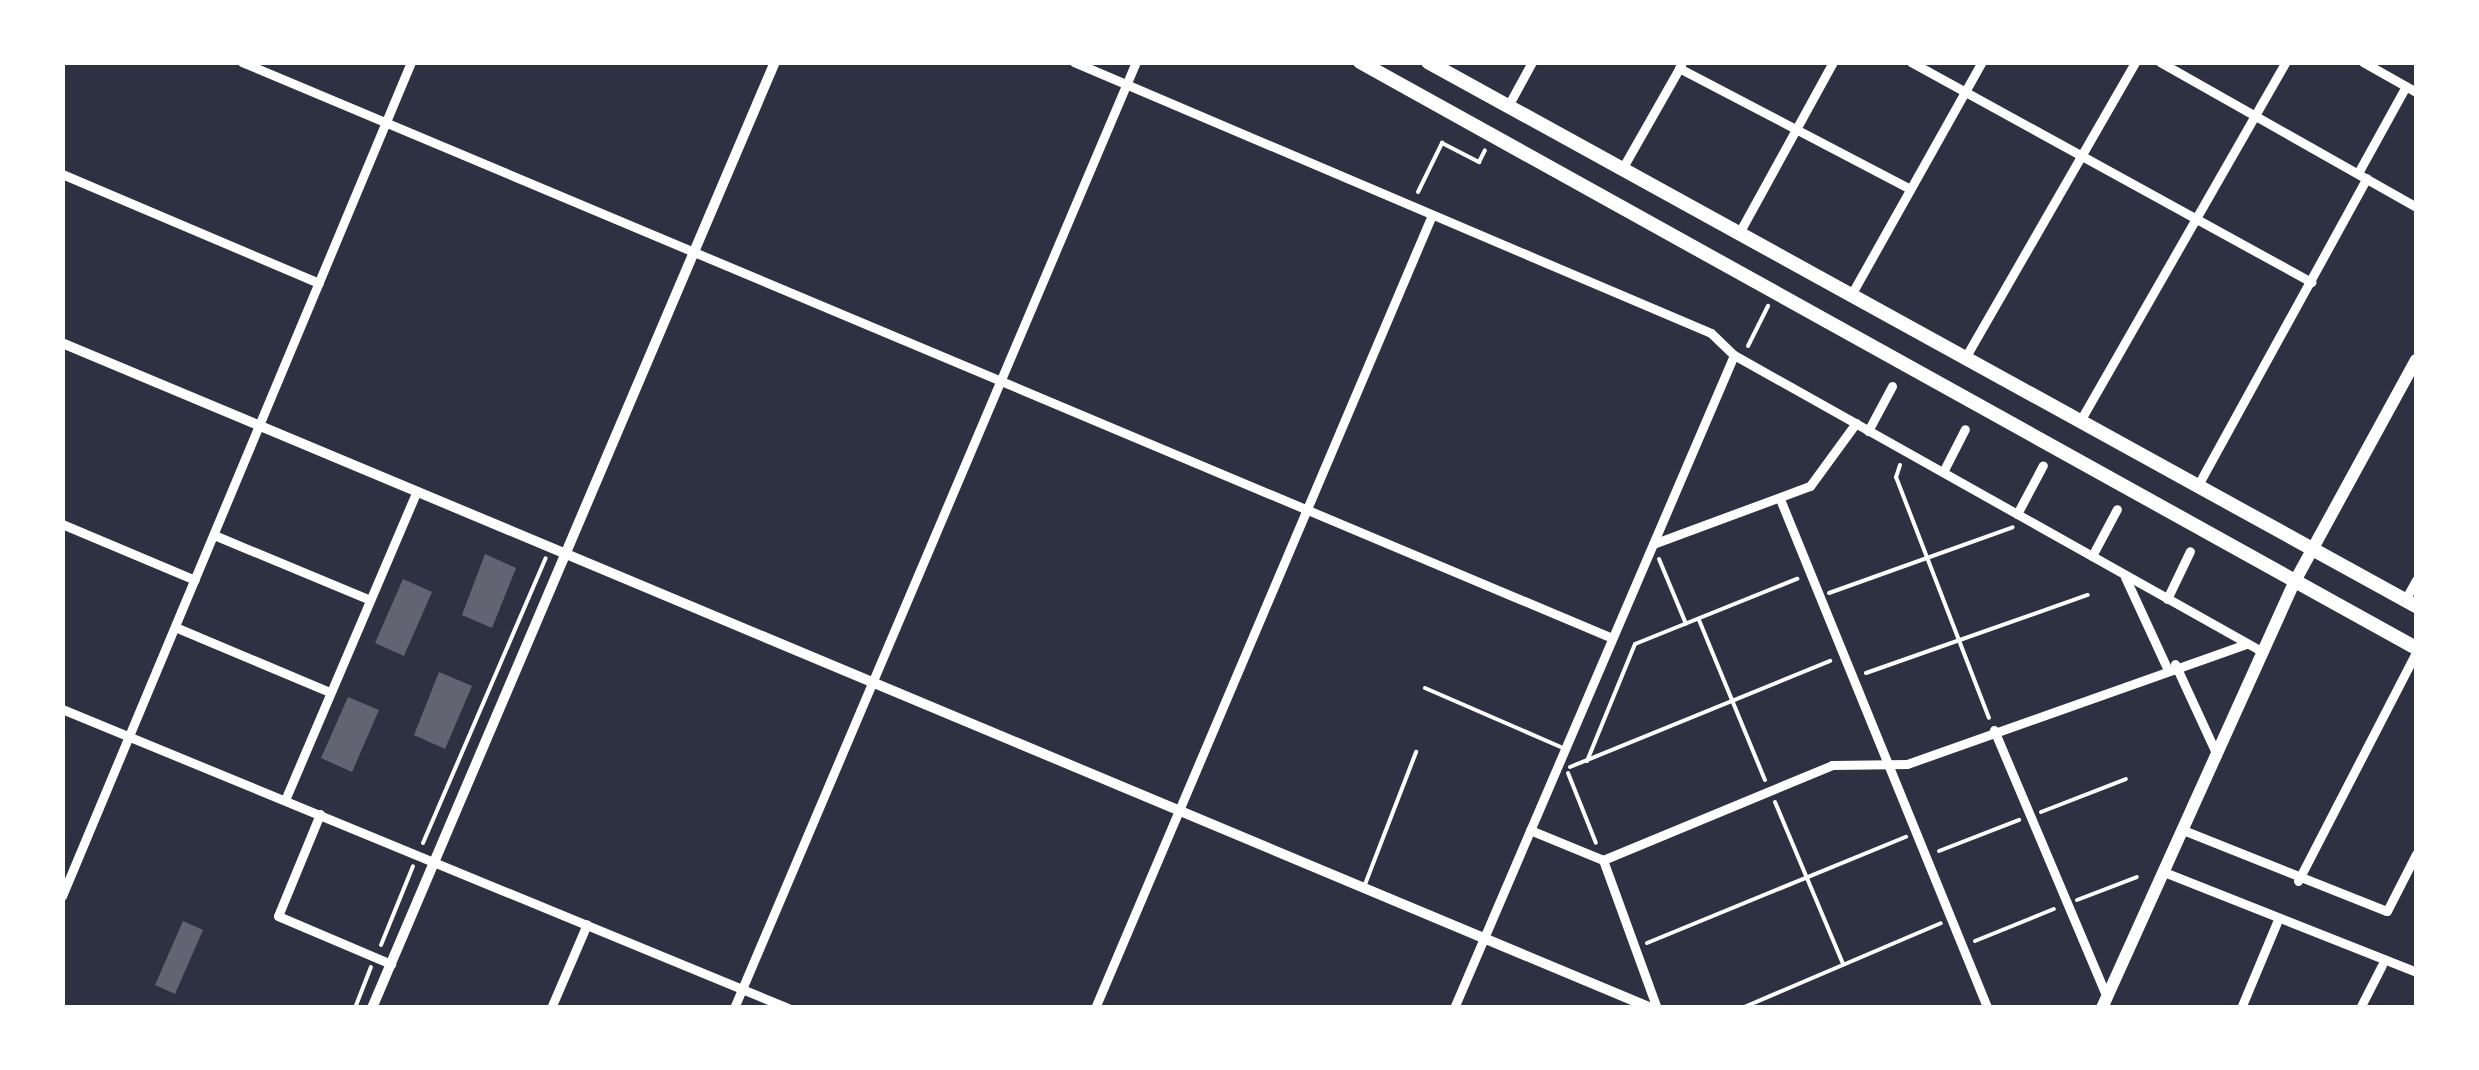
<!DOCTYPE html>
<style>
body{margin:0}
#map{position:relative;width:2479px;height:1070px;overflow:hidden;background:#2d3142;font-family:"Roboto Condensed",sans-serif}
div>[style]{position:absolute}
.building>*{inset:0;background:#626471}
.path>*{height:4px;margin:-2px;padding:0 2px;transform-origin:2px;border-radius:2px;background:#fff}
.service>*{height:4px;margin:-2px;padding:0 2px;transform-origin:2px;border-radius:2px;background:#fff}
.minor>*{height:9px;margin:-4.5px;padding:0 4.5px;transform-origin:4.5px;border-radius:4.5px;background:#fff}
.tertiary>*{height:10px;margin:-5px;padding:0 5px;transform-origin:5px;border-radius:5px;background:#fff}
.secondary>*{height:12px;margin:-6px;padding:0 6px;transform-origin:6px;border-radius:6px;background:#fff}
.trunk>*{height:14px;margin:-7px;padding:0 7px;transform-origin:7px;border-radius:7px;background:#fff}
span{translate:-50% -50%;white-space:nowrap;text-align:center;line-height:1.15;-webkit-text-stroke:9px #fff;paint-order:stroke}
.frame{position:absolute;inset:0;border:65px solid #fff;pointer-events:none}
</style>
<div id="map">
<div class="building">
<div style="clip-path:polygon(485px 554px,516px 568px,492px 628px,462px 615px)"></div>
<div style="clip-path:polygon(403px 579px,432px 592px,404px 656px,375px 643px)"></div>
<div style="clip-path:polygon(439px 672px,472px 686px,445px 749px,414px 735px)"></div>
<div style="clip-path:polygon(348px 697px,379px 710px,352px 772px,321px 758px)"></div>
<div style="clip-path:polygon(183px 921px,203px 930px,175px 994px,155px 985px)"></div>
</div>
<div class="path">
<div style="left:1418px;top:192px;width:55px;rotate:-63.9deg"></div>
<div style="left:1442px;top:143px;width:42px;rotate:27.2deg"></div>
<div style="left:1479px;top:162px;width:13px;rotate:-63deg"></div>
<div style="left:1748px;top:346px;width:45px;rotate:-63.4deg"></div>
<div style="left:1900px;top:465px;width:13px;rotate:108deg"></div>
<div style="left:1896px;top:477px;width:258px;rotate:68.9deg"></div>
<div style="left:1659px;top:559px;width:70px;rotate:67.4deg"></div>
<div style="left:1829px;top:593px;width:195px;rotate:-19.7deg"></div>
<div style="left:1699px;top:620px;width:173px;rotate:67.6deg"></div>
<div style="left:1866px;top:673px;width:235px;rotate:-19.4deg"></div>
<div style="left:1587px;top:761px;width:126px;rotate:-67.7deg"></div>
<div style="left:1635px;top:644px;width:175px;rotate:-21.9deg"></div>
<div style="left:1570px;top:767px;width:281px;rotate:-22.2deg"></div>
<div style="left:1568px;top:773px;width:75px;rotate:68.2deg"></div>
<div style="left:1775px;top:802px;width:176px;rotate:67.2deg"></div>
<div style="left:2041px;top:812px;width:91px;rotate:-21.2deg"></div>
<div style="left:423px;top:843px;width:310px;rotate:-66.7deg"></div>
<div style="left:1939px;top:851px;width:86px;rotate:-21.2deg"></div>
<div style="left:2077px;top:900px;width:64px;rotate:-21deg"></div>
<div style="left:1975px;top:941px;width:85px;rotate:-22.1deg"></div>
<div style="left:1647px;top:943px;width:280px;rotate:-22.3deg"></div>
<div style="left:381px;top:945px;width:85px;rotate:-67.9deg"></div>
<div style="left:355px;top:1008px;width:44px;rotate:-68.7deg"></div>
<div style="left:1742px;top:1008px;width:216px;rotate:-23.1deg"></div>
</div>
<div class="service">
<div style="left:1425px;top:688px;width:153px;rotate:23.5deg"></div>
<div style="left:1364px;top:887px;width:145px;rotate:-68.9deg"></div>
</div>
<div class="minor">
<div style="left:242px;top:62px;width:1486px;rotate:22.8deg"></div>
<div style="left:1074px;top:62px;width:692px;rotate:23.05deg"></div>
<div style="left:1711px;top:333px;width:32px;rotate:44deg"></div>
<div style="left:1734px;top:355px;width:607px;rotate:29.31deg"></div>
<div style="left:1911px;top:62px;width:457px;rotate:28.8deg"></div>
<div style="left:2160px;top:62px;width:294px;rotate:29.5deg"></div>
<div style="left:2363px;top:62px;width:61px;rotate:29.5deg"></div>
<div style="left:1679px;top:68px;width:261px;rotate:27.6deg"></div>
<div style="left:1508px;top:106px;width:50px;rotate:-61.4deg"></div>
<div style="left:1622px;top:169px;width:120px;rotate:-60.4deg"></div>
<div style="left:2358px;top:173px;width:99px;rotate:-61.1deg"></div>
<div style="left:62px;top:174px;width:279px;rotate:23deg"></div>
<div style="left:1739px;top:233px;width:195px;rotate:-61.2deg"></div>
<div style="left:1851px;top:295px;width:267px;rotate:-60.7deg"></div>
<div style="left:1965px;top:358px;width:341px;rotate:-60.1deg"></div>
<div style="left:2080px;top:421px;width:414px;rotate:-60.2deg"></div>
<div style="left:1868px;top:431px;width:51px;rotate:-61.9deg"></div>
<div style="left:1943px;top:472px;width:48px;rotate:-62.9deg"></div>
<div style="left:2198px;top:485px;width:350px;rotate:-61.2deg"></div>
<div style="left:1780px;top:499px;width:549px;rotate:67.83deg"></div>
<div style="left:2017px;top:514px;width:55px;rotate:-62deg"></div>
<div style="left:62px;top:524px;width:144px;rotate:22.8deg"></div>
<div style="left:214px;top:535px;width:169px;rotate:22.6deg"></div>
<div style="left:1653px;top:544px;width:167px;rotate:-20.3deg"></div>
<div style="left:1810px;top:486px;width:78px;rotate:-53.9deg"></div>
<div style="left:2092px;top:556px;width:53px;rotate:-62deg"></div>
<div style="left:2125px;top:577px;width:100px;rotate:65.2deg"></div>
<div style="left:2167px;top:599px;width:53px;rotate:-64.4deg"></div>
<div style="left:2405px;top:600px;width:23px;rotate:-61deg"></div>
<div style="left:175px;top:627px;width:168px;rotate:22.8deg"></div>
<div style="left:2175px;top:664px;width:100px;rotate:65.2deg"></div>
<div style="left:62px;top:709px;width:785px;rotate:22.38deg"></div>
<div style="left:1994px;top:730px;width:291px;rotate:67.1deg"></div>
<div style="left:285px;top:800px;width:336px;rotate:-66.9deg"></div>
<div style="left:320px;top:814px;width:110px;rotate:112.4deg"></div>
<div style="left:278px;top:916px;width:123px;rotate:23deg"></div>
<div style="left:1530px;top:830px;width:79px;rotate:22.3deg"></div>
<div style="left:1603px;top:860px;width:248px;rotate:-22.5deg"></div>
<div style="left:1832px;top:765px;width:75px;rotate:-0.8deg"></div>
<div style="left:1907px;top:764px;width:359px;rotate:-19.5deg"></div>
<div style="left:2183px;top:830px;width:219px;rotate:21.7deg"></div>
<div style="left:2387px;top:911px;width:64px;rotate:-63deg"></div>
<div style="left:1603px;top:860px;width:158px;rotate:70deg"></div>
<div style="left:2164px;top:872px;width:271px;rotate:21.6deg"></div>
<div style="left:2298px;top:881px;width:258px;rotate:-62.7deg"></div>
<div style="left:62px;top:896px;width:904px;rotate:-67.29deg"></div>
<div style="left:551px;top:1008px;width:91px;rotate:-66.8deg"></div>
<div style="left:734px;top:1008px;width:1028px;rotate:-66.98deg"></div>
<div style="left:1095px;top:1008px;width:862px;rotate:-66.98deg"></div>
<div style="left:1454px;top:1008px;width:710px;rotate:-66.79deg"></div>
<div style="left:2241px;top:1008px;width:93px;rotate:-67.3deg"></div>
<div style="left:2360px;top:1008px;width:48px;rotate:-62.9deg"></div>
</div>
<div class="tertiary">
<div style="left:62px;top:343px;width:1723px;rotate:22.71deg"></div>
<div style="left:372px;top:1008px;width:1028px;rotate:-66.93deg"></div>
</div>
<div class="secondary">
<div style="left:2102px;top:1008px;width:469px;rotate:-65.7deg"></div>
<div style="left:2295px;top:581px;width:252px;rotate:-61.3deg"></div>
</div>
<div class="trunk">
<div style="left:1360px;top:62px;width:1208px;rotate:29.03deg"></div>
<div style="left:1428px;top:62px;width:1128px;rotate:28.84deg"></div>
</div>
<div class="frame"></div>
</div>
